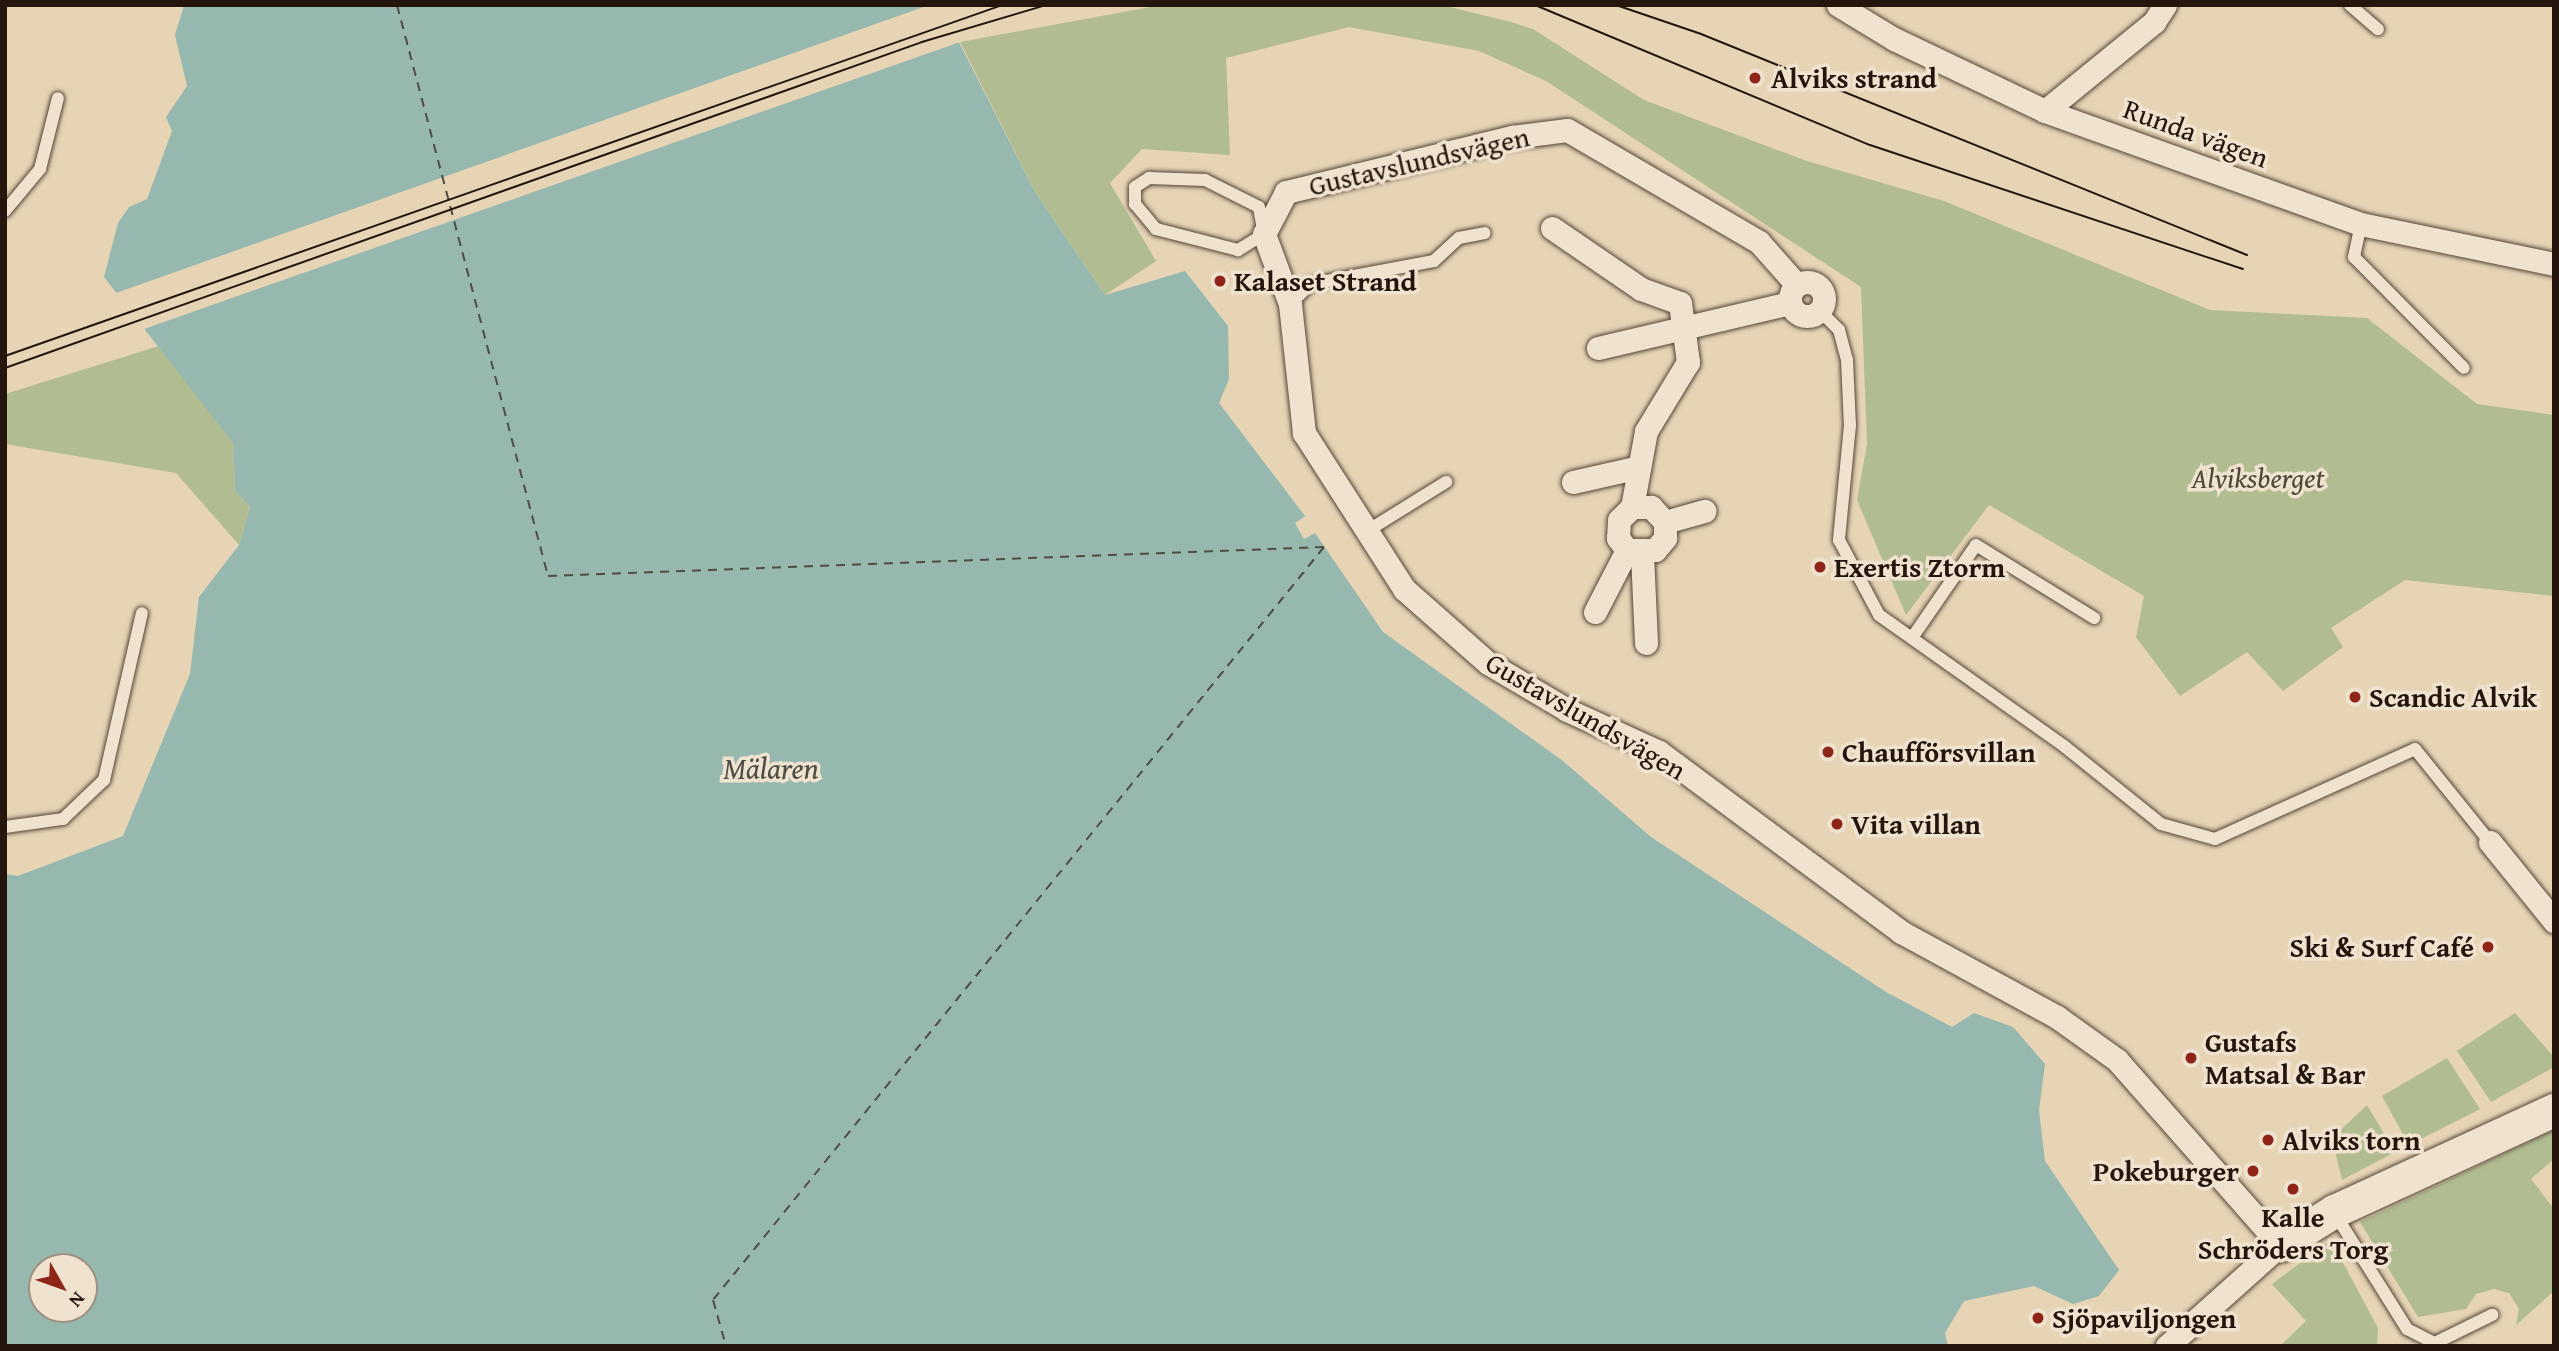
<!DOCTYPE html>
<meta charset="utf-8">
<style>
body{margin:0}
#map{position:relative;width:2559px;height:1351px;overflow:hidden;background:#e6d4b5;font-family:"Gentium Book Plus",serif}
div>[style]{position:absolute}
.green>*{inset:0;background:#b1bd91}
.water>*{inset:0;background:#96b8af}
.pier>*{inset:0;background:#e6d4b5}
.ferry>*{height:2px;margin-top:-1px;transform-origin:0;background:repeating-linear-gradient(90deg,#4c4e46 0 9px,transparent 0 16px)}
.roads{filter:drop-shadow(0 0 2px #544537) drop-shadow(0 0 2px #544537)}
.lane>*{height:12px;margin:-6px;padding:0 6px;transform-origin:6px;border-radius:6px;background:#efe3cf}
.street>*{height:23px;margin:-11.5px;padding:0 11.5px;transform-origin:11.5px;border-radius:11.5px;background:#efe3cf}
.street>.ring{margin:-11.5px;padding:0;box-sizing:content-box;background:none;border:23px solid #efe3cf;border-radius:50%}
.secondary>*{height:33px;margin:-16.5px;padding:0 16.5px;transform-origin:16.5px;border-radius:16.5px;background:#efe3cf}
.tram>*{height:2px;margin:-1px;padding:0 1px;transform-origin:1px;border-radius:1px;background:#24150d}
.dots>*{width:19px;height:19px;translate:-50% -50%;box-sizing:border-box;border:4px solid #efe3cf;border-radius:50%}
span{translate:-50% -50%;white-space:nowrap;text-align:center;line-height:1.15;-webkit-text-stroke:7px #efe3cf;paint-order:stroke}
.poi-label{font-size:28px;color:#24150d;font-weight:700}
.left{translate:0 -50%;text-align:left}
.right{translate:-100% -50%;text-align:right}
.street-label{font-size:28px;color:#24150d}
.park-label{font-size:28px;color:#4e4735;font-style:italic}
.water-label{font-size:30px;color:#4c4e46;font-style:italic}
.frame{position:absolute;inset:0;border:7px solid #24150d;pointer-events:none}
.north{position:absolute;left:28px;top:1253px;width:70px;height:70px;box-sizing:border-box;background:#efe3cf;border:2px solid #9e9181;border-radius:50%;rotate:130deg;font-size:19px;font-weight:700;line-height:28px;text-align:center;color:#24150d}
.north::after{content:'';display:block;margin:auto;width:24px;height:32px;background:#8f2418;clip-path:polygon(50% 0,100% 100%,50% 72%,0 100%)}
</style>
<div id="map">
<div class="green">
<div style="clip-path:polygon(1161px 5px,1442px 5px,1511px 22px,1533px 29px,1644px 100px,1807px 161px,1944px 201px,2210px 310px,2367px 318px,2477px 404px,2554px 415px,2554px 596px,2405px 580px,2331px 628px,2343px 647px,2283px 691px,2247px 652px,2180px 696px,2136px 637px,2144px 596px,1989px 505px,1906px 615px,1857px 500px,1867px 444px,1861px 287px,1546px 81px,1479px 51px,1349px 27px,1226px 58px,1230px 155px,1142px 149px,1110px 183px,1156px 261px,1105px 295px,1035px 192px,960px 42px)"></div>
<div style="clip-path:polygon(162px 345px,233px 443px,235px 491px,250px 507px,239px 545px,176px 473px,5px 444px,5px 394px)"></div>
<div style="clip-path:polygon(2515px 1013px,2554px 1057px,2554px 1067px,2491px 1102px,2457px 1051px)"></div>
<div style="clip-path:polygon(2447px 1058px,2480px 1109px,2409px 1145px,2382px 1096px)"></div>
<div style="clip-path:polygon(2367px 1105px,2395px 1152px,2342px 1180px,2332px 1138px)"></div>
<div style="clip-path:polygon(2554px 1130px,2554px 1159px,2531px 1179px,2554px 1209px,2554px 1291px,2516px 1325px,2519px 1309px,2509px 1293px,2494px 1289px,2476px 1294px,2466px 1309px,2418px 1317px,2360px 1222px)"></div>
<div style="clip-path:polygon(2331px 1240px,2378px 1328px,2377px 1346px,2280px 1346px,2306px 1321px,2272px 1284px)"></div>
</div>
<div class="water">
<div style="clip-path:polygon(evenodd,184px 5px,940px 5px,1035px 192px,1105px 295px,1185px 271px,1228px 326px,1229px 379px,1219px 403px,1305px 516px,1295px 523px,1304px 539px,1315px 533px,1383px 632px,1563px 761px,1651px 837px,1886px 992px,1952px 1027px,1974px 1013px,2013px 1027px,2045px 1064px,2039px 1110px,2045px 1161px,2119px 1270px,2099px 1296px,2073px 1304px,2034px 1286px,1964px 1301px,1945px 1333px,1948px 1346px,5px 1346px,5px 874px,18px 876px,123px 836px,190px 674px,199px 597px,239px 545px,250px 507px,235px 491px,233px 443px,104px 277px,118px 223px,129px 207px,147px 199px,172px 131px,166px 117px,187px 86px,175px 35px,184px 5px,42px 1267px,84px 1267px,84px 1309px,42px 1309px,42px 1267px)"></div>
</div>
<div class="pier">
<div style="clip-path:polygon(929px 5px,944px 5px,963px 41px,144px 329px,113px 294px)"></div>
</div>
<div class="ferry">
<div style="left:397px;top:5px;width:591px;rotate:75.19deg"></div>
<div style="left:548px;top:576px;width:777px;rotate:-2.14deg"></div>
<div style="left:1324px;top:547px;width:970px;rotate:129.06deg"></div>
<div style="left:713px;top:1300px;width:48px;rotate:74.2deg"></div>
</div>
<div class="roads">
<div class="lane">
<div style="left:2350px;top:5px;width:37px;rotate:41deg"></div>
<div style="left:1149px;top:178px;width:56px;rotate:2deg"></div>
<div style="left:1205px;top:180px;width:60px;rotate:26.6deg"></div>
<div style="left:1259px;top:207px;width:27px;rotate:80deg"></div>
<div style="left:1264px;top:234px;width:31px;rotate:148deg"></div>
<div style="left:1238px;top:250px;width:85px;rotate:-165.6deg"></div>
<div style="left:1156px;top:229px;width:33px;rotate:-130deg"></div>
<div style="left:1135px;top:204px;width:17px;rotate:-90deg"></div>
<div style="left:1135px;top:187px;width:17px;rotate:-33deg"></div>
<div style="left:5px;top:211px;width:55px;rotate:-50.2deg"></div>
<div style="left:40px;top:169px;width:73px;rotate:-75.8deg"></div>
<div style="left:2361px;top:224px;width:34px;rotate:102deg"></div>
<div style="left:2354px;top:257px;width:156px;rotate:45.3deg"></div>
<div style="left:1290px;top:304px;width:29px;rotate:-44deg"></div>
<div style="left:1311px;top:284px;width:125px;rotate:-10.6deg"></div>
<div style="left:1434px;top:261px;width:34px;rotate:-43deg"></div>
<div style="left:1459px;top:238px;width:26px;rotate:-11deg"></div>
<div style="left:1820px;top:311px;width:27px;rotate:45deg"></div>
<div style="left:1839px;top:330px;width:31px;rotate:75deg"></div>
<div style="left:1847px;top:360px;width:65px;rotate:87.4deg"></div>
<div style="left:1850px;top:425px;width:116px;rotate:95.5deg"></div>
<div style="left:1839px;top:540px;width:85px;rotate:61.9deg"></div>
<div style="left:1879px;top:615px;width:227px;rotate:35.3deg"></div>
<div style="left:2064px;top:746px;width:124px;rotate:38.8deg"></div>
<div style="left:2161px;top:824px;width:56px;rotate:15.5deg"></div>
<div style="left:2215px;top:839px;width:219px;rotate:-24.2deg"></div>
<div style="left:2415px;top:749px;width:119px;rotate:51.1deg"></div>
<div style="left:1364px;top:533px;width:97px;rotate:-31.9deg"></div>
<div style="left:1914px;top:635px;width:109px;rotate:-55.4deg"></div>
<div style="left:1976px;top:545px;width:139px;rotate:31.7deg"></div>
<div style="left:5px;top:827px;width:59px;rotate:-7.9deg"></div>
<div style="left:63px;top:819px;width:57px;rotate:-43.6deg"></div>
<div style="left:104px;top:780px;width:171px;rotate:-77.2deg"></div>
<div style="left:2335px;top:1214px;width:136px;rotate:57.9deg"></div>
<div style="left:2407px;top:1329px;width:31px;rotate:27deg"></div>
<div style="left:2435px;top:1343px;width:64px;rotate:-26.2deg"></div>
</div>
<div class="street">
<div style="left:1838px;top:5px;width:66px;rotate:31.3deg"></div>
<div style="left:1894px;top:39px;width:167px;rotate:25.5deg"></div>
<div style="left:2045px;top:111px;width:336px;rotate:19.7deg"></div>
<div style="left:2361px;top:224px;width:197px;rotate:11.7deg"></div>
<div style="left:2045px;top:111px;width:141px;rotate:-39.2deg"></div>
<div style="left:2154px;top:22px;width:20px;rotate:-57deg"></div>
<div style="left:1552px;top:228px;width:108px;rotate:34.4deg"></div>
<div style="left:1641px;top:289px;width:41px;rotate:19.7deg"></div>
<div style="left:1680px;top:303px;width:60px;rotate:82.3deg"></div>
<div style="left:1688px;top:362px;width:81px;rotate:121.3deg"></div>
<div style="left:1646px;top:431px;width:77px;rotate:100.4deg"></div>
<div style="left:1632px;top:507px;width:18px;rotate:135deg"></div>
<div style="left:1619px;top:520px;width:18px;rotate:93deg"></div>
<div style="left:1618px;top:538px;width:15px;rotate:53deg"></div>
<div style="left:1627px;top:550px;width:28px"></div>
<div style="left:1655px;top:550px;width:16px;rotate:-50deg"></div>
<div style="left:1665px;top:538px;width:16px;rotate:-90deg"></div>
<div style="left:1665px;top:522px;width:21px;rotate:-133deg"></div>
<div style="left:1651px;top:507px;width:19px;rotate:180deg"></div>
<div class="ring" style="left:1790px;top:282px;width:11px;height:11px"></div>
<div style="left:1797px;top:285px;width:57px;rotate:-131.5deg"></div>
<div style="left:1759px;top:242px;width:222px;rotate:-149.7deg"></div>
<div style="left:1567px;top:130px;width:55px;rotate:172.7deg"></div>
<div style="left:1512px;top:137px;width:233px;rotate:166.3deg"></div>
<div style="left:1286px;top:192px;width:47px;rotate:117.6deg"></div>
<div style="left:1264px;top:234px;width:75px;rotate:69.6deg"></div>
<div style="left:1290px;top:304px;width:130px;rotate:83.8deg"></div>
<div style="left:1304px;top:433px;width:185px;rotate:57.3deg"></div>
<div style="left:1404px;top:589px;width:112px;rotate:41.4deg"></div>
<div style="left:1488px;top:663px;width:92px;rotate:30.7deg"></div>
<div style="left:1567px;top:710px;width:101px;rotate:24.5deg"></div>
<div style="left:1659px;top:752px;width:302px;rotate:36.6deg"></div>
<div style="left:1901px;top:932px;width:178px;rotate:28.6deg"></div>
<div style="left:2057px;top:1017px;width:74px;rotate:35.6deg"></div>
<div style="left:2117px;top:1060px;width:247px;rotate:48.6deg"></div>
<div style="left:2280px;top:1245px;width:152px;rotate:138.2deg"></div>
<div style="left:1598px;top:348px;width:197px;rotate:-13.2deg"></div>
<div style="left:1573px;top:482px;width:68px;rotate:-12.8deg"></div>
<div style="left:1665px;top:522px;width:41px;rotate:-15.8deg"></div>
<div style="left:1642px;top:554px;width:89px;rotate:87.4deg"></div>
<div style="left:1595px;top:612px;width:70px;rotate:-62.7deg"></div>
<div style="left:2490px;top:842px;width:102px;rotate:51deg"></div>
</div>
<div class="secondary">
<div style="left:2280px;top:1245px;width:64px;rotate:-32.2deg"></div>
<div style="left:2334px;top:1211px;width:242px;rotate:-24.7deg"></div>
</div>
</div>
<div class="tram">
<div style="left:1535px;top:5px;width:363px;rotate:22.7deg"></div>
<div style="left:1870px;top:145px;width:393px;rotate:18.4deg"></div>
<div style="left:1616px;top:5px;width:90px;rotate:18.8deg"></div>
<div style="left:1701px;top:34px;width:589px;rotate:22.04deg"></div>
<div style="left:5px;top:356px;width:1057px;rotate:-19.39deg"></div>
<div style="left:5px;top:368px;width:973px;rotate:-19.57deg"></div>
<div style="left:922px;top:42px;width:129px;rotate:-16.6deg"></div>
</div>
<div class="dots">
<div style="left:1755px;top:78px;background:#8f2418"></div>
<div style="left:1220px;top:281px;background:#8f2418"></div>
<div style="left:1820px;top:567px;background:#8f2418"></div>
<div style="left:2355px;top:697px;background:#8f2418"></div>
<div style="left:1828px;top:752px;background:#8f2418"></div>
<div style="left:1837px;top:824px;background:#8f2418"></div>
<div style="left:2488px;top:947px;background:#8f2418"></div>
<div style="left:2191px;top:1058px;background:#8f2418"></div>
<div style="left:2268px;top:1140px;background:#8f2418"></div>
<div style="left:2253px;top:1171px;background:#8f2418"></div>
<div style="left:2293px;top:1189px;background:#8f2418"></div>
<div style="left:2038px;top:1318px;background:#8f2418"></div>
</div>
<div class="poi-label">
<span class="left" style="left:1771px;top:78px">Alviks strand</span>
<span class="left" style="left:1234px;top:281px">Kalaset Strand</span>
<span class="left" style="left:1834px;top:567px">Exertis Ztorm</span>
<span class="left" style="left:2369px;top:697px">Scandic Alvik</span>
<span class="left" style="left:1842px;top:752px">Chaufförsvillan</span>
<span class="left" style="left:1851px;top:824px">Vita villan</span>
<span class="right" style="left:2474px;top:947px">Ski &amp; Surf Café</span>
<span class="left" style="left:2205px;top:1058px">Gustafs<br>Matsal &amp; Bar</span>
<span class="left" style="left:2282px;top:1140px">Alviks torn</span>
<span class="right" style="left:2239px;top:1171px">Pokeburger</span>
<span style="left:2293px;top:1233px">Kalle<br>Schröders Torg</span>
<span class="left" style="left:2052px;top:1318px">Sjöpaviljongen</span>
</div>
<div class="street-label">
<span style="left:2196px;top:133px;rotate:20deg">Runda vägen</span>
<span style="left:1419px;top:161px;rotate:-13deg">Gustavslundsvägen</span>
<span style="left:1586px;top:716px;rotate:30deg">Gustavslundsvägen</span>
</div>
<div class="park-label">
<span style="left:2258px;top:478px">Alviksberget</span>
</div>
<div class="water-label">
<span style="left:771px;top:768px">Mälaren</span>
</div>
<div class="frame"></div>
<div class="north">N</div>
</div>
